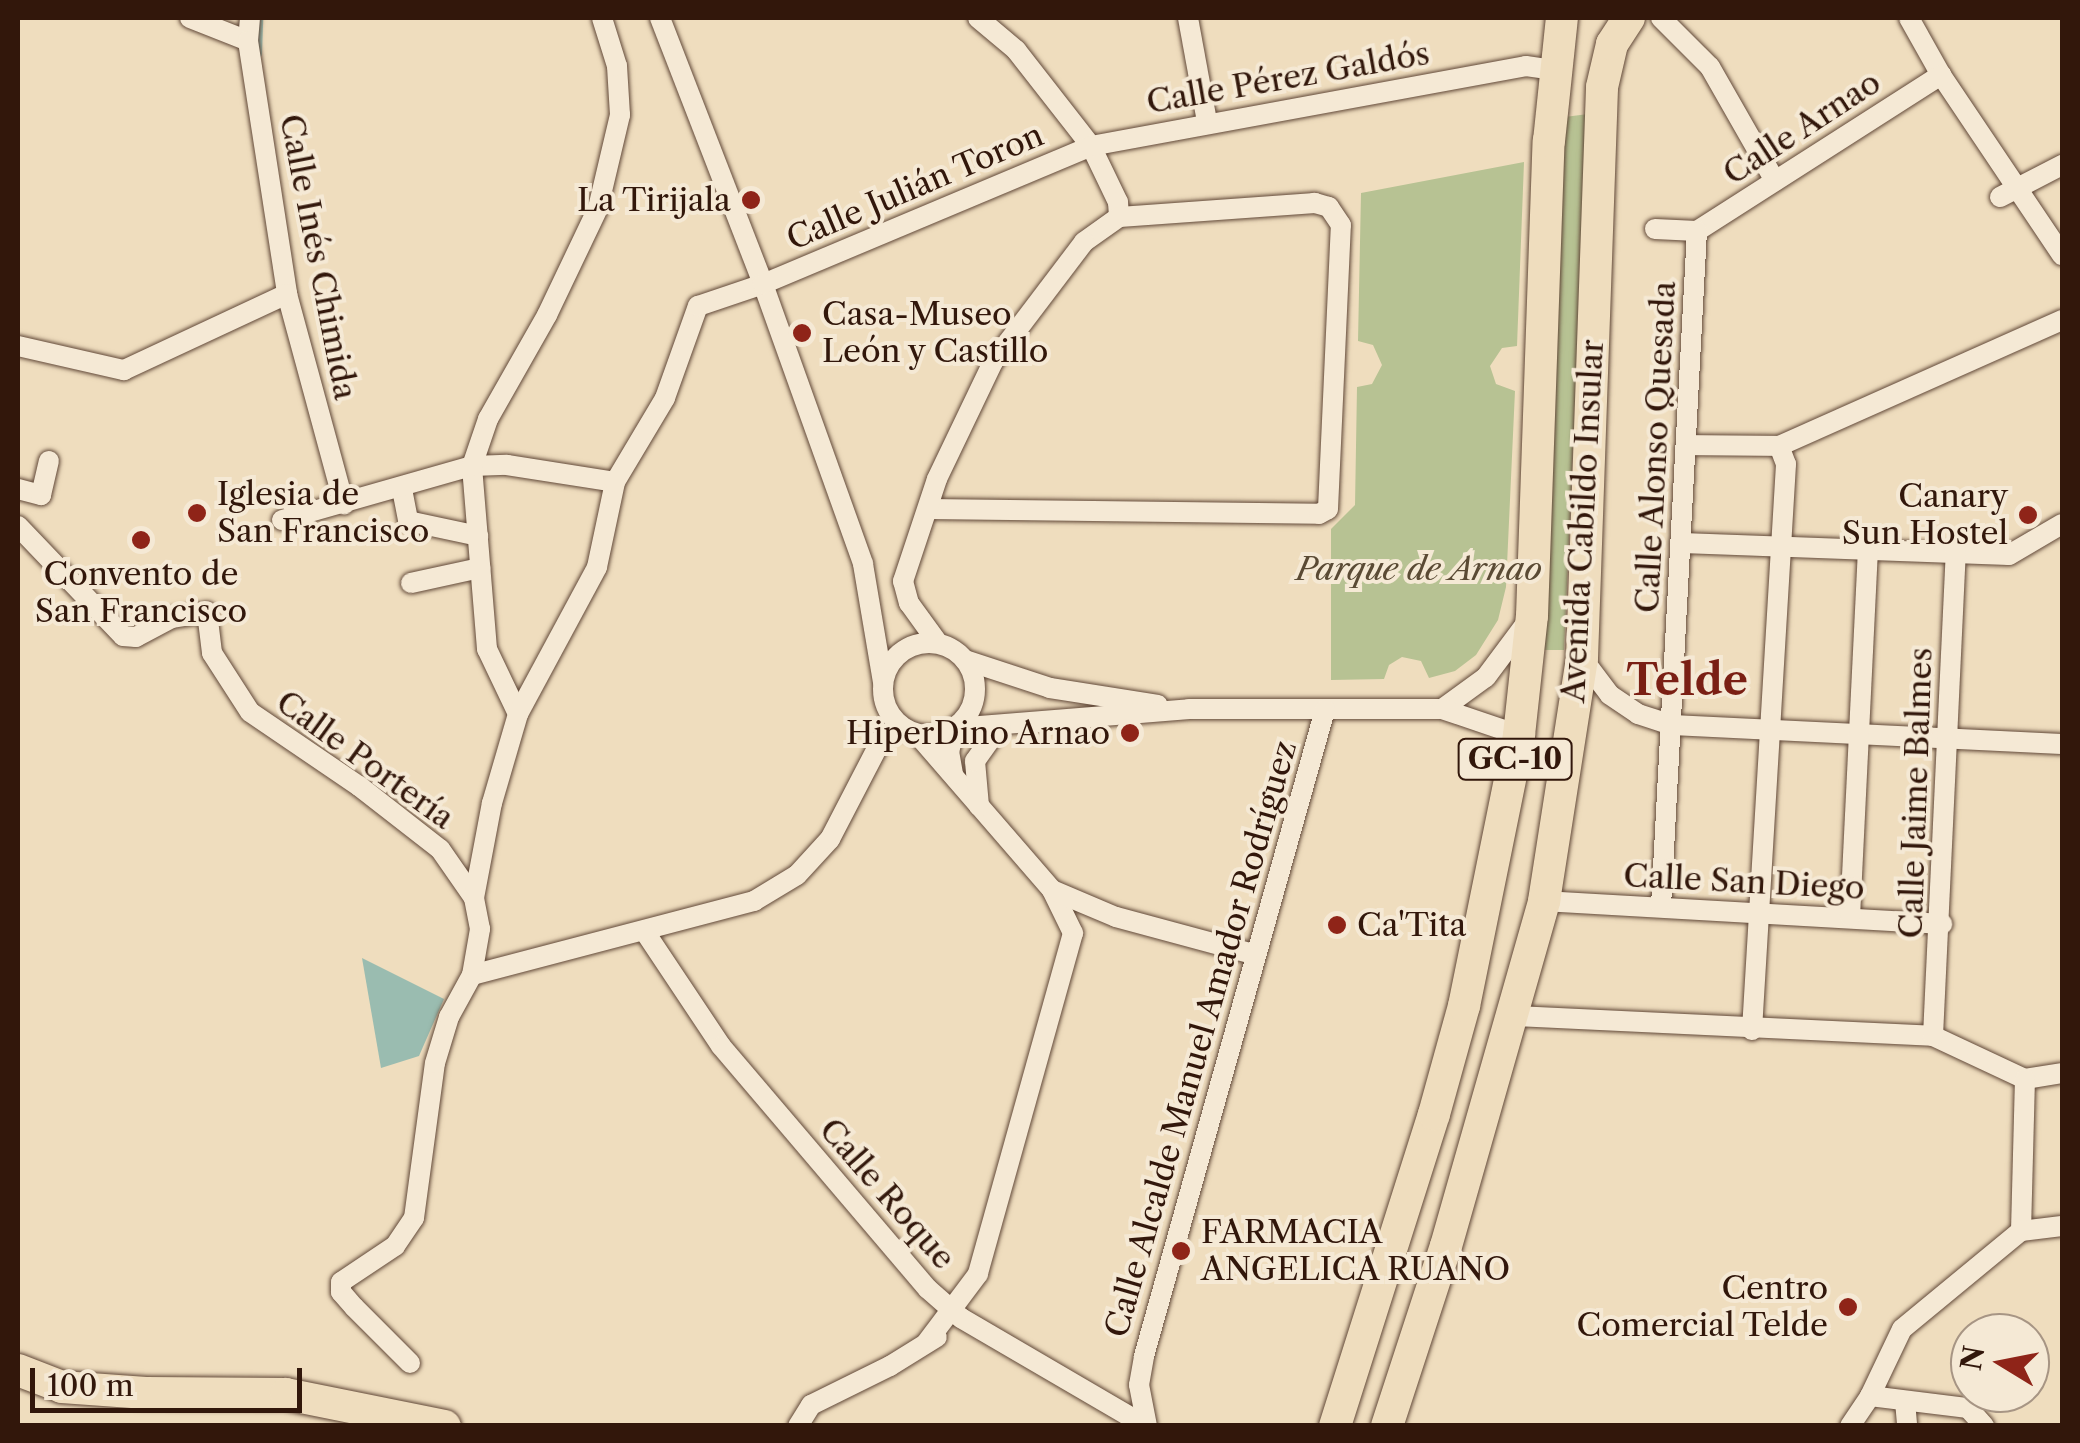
<!DOCTYPE html>
<meta charset="utf-8">
<style>
body{margin:0}
#map{position:relative;width:2080px;height:1443px;overflow:hidden;background:#efddbe;font-family:"Libre Caslon Text",serif}
div>[style]{position:absolute}
.green>*{inset:0;background:#b7c293}
.water>*{inset:0;background:#9abcb0}
.stream>*{height:5px;margin:-2.5px;padding:0 2.5px;transform-origin:2.5px;border-radius:2.5px;background:#9abcb0}
.roads{filter:drop-shadow(0 0 2px #614838) drop-shadow(0 0 2px #614838)}
.street>*{height:20px;margin:-10px;padding:0 10px;transform-origin:10px;border-radius:10px;background:#f5e9d5}
.street>.ring{margin:-10px;padding:0;box-sizing:content-box;background:none;border:20px solid #f5e9d5;border-radius:50%}
.primary>*{height:32px;margin:-16px;padding:0 16px;transform-origin:16px;border-radius:16px;background:#efddbe}
.dots>*{width:28px;height:28px;translate:-50% -50%;box-sizing:border-box;border:5px solid #f5e9d5;border-radius:50%}
span{translate:-50% -50%;white-space:nowrap;text-align:center;line-height:1.15;-webkit-text-stroke:8px #f5e9d5;paint-order:stroke}
.shield-label span{padding:2px 8px;background:#f5e9d5;border:2px solid;border-radius:8px;-webkit-text-stroke-width:0}
.shield-label{font-size:30px;color:#32170b;font-weight:700}
.street-label{font-size:32px;color:#32170b}
.poi-label{font-size:32px;color:#32170b}
.right{translate:-100% -50%;text-align:right}
.left{translate:0 -50%;text-align:left}
.park-label{font-size:32px;color:#5a4a34;font-style:italic}
.district-label{font-size:42px;color:#7a1f14;font-weight:700}
.frame{position:absolute;inset:0;border:20px solid #32170b;pointer-events:none}
.north{position:absolute;left:1950px;top:1313px;width:100px;height:100px;box-sizing:border-box;background:#f5e9d5;border:2px solid #a79584;border-radius:50%;rotate:280deg;font-size:28px;font-weight:700;line-height:40px;text-align:center;color:#32170b}
.north::after{content:'';display:block;margin:auto;width:35px;height:45px;background:#8f2418;clip-path:polygon(50% 0,100% 100%,50% 72%,0 100%)}
.scale{position:absolute;left:30px;top:1368px;width:272px;height:45px;box-sizing:border-box;border:5px solid #32170b;border-top:0;padding-left:12px;font-size:30px;line-height:35px;white-space:nowrap;color:#32170b;-webkit-text-stroke:8px #f5e9d5;paint-order:stroke}
</style>
<div id="map">
<div class="green">
<div style="clip-path:polygon(1588px 114px,1564px 650px,1538px 650px,1557px 118px)"></div>
<div style="clip-path:polygon(1524px 162px,1517px 346px,1502px 348px,1490px 366px,1496px 384px,1515px 391px,1506px 587px,1498px 620px,1476px 655px,1455px 671px,1429px 678px,1421px 661px,1402px 657px,1389px 665px,1384px 679px,1331px 680px,1331px 529px,1355px 505px,1357px 387px,1372px 384px,1382px 365px,1373px 345px,1358px 341px,1361px 193px)"></div>
</div>
<div class="water">
<div style="clip-path:polygon(362px 958px,444px 999px,419px 1056px,381px 1068px)"></div>
</div>
<div class="stream">
<div style="left:259px;top:54px;width:36px;rotate:-88deg"></div>
</div>
<div class="roads">
<div class="street">
<div style="left:190px;top:18px;width:62px;rotate:21.6deg"></div>
<div style="left:250px;top:18px;width:23px;rotate:95deg"></div>
<div style="left:248px;top:41px;width:256px;rotate:81.2deg"></div>
<div style="left:287px;top:294px;width:218px;rotate:74.8deg"></div>
<div style="left:660px;top:18px;width:285px;rotate:68.8deg"></div>
<div style="left:763px;top:284px;width:297px;rotate:70.3deg"></div>
<div style="left:863px;top:564px;width:120px;rotate:80.4deg"></div>
<div style="left:978px;top:18px;width:50px;rotate:40.1deg"></div>
<div style="left:1016px;top:50px;width:122px;rotate:52deg"></div>
<div style="left:1091px;top:146px;width:62px;rotate:64.3deg"></div>
<div style="left:1118px;top:202px;width:15px;rotate:86deg"></div>
<div style="left:1188px;top:18px;width:106px;rotate:79.6deg"></div>
<div style="left:1661px;top:18px;width:69px;rotate:45deg"></div>
<div style="left:1710px;top:67px;width:131px;rotate:60.3deg"></div>
<div style="left:1909px;top:18px;width:65px;rotate:60.7deg"></div>
<div style="left:1941px;top:75px;width:217px;rotate:56.1deg"></div>
<div style="left:2000px;top:197px;width:70px;rotate:-27.3deg"></div>
<div style="left:1655px;top:229px;width:42px;rotate:2.7deg"></div>
<div style="left:1697px;top:231px;width:290px;rotate:-32.6deg"></div>
<div style="left:18px;top:346px;width:109px;rotate:12.8deg"></div>
<div style="left:124px;top:370px;width:180px;rotate:-25deg"></div>
<div style="left:1687px;top:445px;width:92px;rotate:0.6deg"></div>
<div style="left:1779px;top:446px;width:310px;rotate:-24deg"></div>
<div style="left:18px;top:489px;width:24px;rotate:15deg"></div>
<div style="left:41px;top:495px;width:35px;rotate:-77deg"></div>
<div style="left:402px;top:489px;width:33px;rotate:79deg"></div>
<div style="left:408px;top:521px;width:72px;rotate:12.1deg"></div>
<div style="left:928px;top:509px;width:391px;rotate:0.7deg"></div>
<div style="left:1319px;top:514px;width:10px;rotate:-29deg"></div>
<div style="left:1328px;top:509px;width:284px;rotate:-87.4deg"></div>
<div style="left:1341px;top:225px;width:22px;rotate:-124deg"></div>
<div style="left:1329px;top:207px;width:15px;rotate:-164deg"></div>
<div style="left:1315px;top:203px;width:196px;rotate:175.9deg"></div>
<div style="left:1119px;top:217px;width:43px;rotate:144.5deg"></div>
<div style="left:1084px;top:242px;width:151px;rotate:127.2deg"></div>
<div style="left:993px;top:362px;width:130px;rotate:115.6deg"></div>
<div style="left:937px;top:479px;width:108px;rotate:108.4deg"></div>
<div style="left:903px;top:581px;width:23px;rotate:75deg"></div>
<div style="left:909px;top:603px;width:49px;rotate:54.1deg"></div>
<div style="left:282px;top:520px;width:198px;rotate:-15.9deg"></div>
<div style="left:472px;top:466px;width:35px;rotate:-2deg"></div>
<div style="left:507px;top:465px;width:109px;rotate:8.9deg"></div>
<div style="left:18px;top:526px;width:152px;rotate:46.3deg"></div>
<div style="left:123px;top:636px;width:13px;rotate:4deg"></div>
<div style="left:136px;top:637px;width:40px;rotate:-28deg"></div>
<div style="left:171px;top:618px;width:36px;rotate:-9deg"></div>
<div style="left:207px;top:612px;width:41px;rotate:83deg"></div>
<div style="left:212px;top:653px;width:70px;rotate:57.2deg"></div>
<div style="left:250px;top:712px;width:132px;rotate:34.2deg"></div>
<div style="left:359px;top:786px;width:103px;rotate:37.9deg"></div>
<div style="left:440px;top:849px;width:60px;rotate:55.2deg"></div>
<div style="left:1682px;top:543px;width:327px;rotate:2.1deg"></div>
<div style="left:2009px;top:555px;width:61px;rotate:-30.3deg"></div>
<div style="left:411px;top:583px;width:71px;rotate:-12.3deg"></div>
<div class="ring" style="left:883px;top:643px;width:72px;height:72px"></div>
<div style="left:1582px;top:658px;width:46px;rotate:52.9deg"></div>
<div style="left:1610px;top:695px;width:34px;rotate:34deg"></div>
<div style="left:1638px;top:714px;width:36px;rotate:18deg"></div>
<div style="left:1672px;top:725px;width:390px;rotate:2.8deg"></div>
<div style="left:965px;top:660px;width:89px;rotate:18.2deg"></div>
<div style="left:1050px;top:688px;width:109px;rotate:8.9deg"></div>
<div style="left:1442px;top:709px;width:54px;rotate:-36deg"></div>
<div style="left:1486px;top:677px;width:69px;rotate:-53.3deg"></div>
<div style="left:518px;top:714px;width:72px;rotate:-115.5deg"></div>
<div style="left:487px;top:649px;width:184px;rotate:-94.7deg"></div>
<div style="left:472px;top:466px;width:50px;rotate:-71.2deg"></div>
<div style="left:488px;top:419px;width:120px;rotate:-60.4deg"></div>
<div style="left:547px;top:315px;width:119px;rotate:-64.5deg"></div>
<div style="left:598px;top:208px;width:96px;rotate:-76.7deg"></div>
<div style="left:620px;top:115px;width:49px;rotate:-93.5deg"></div>
<div style="left:617px;top:66px;width:50px;rotate:-107.4deg"></div>
<div style="left:917px;top:734px;width:206px;rotate:49.1deg"></div>
<div style="left:1052px;top:890px;width:48px;rotate:64deg"></div>
<div style="left:1073px;top:933px;width:354px;rotate:105.6deg"></div>
<div style="left:978px;top:1274px;width:85px;rotate:126.9deg"></div>
<div style="left:953px;top:774px;width:22px;rotate:-100deg"></div>
<div style="left:949px;top:752px;width:25px;rotate:-76deg"></div>
<div style="left:955px;top:728px;width:235px;rotate:-4.6deg"></div>
<div style="left:1189px;top:709px;width:253px"></div>
<div style="left:1442px;top:709px;width:81px;rotate:18.7deg"></div>
<div style="left:979px;top:806px;width:45px;rotate:-95.1deg"></div>
<div style="left:975px;top:761px;width:43px;rotate:-54.5deg"></div>
<div style="left:1052px;top:890px;width:69px;rotate:22.9deg"></div>
<div style="left:1116px;top:917px;width:142px;rotate:15.1deg"></div>
<div style="left:1544px;top:901px;width:399px;rotate:3.3deg"></div>
<div style="left:1661px;top:906px;width:676px;rotate:-86.95deg"></div>
<div style="left:1850px;top:917px;width:369px;rotate:-87.2deg"></div>
<div style="left:645px;top:932px;width:137px;rotate:56.3deg"></div>
<div style="left:721px;top:1046px;width:319px;rotate:49.6deg"></div>
<div style="left:928px;top:1289px;width:44px;rotate:41.3deg"></div>
<div style="left:961px;top:1318px;width:214px;rotate:30.3deg"></div>
<div style="left:472px;top:975px;width:292px;rotate:-14.7deg"></div>
<div style="left:754px;top:901px;width:50px;rotate:-31.2deg"></div>
<div style="left:797px;top:875px;width:49px;rotate:-47.5deg"></div>
<div style="left:830px;top:839px;width:117px;rotate:-62.6deg"></div>
<div style="left:884px;top:735px;width:20px;rotate:-24deg"></div>
<div style="left:1515px;top:1016px;width:418px;rotate:2.7deg"></div>
<div style="left:1933px;top:1036px;width:102px;rotate:25.1deg"></div>
<div style="left:1752px;top:1030px;width:567px;rotate:-86.56deg"></div>
<div style="left:1786px;top:464px;width:19px;rotate:-111deg"></div>
<div style="left:1933px;top:1036px;width:485px;rotate:-87.3deg"></div>
<div style="left:2025px;top:1079px;width:37px;rotate:-9deg"></div>
<div style="left:2021px;top:1231px;width:152px;rotate:-88.5deg"></div>
<div style="left:410px;top:1363px;width:79px;rotate:-135deg"></div>
<div style="left:354px;top:1307px;width:20px;rotate:-131deg"></div>
<div style="left:341px;top:1292px;width:10px;rotate:-90deg"></div>
<div style="left:341px;top:1282px;width:65px;rotate:-33.7deg"></div>
<div style="left:395px;top:1246px;width:34px;rotate:-56deg"></div>
<div style="left:414px;top:1218px;width:156px;rotate:-82.3deg"></div>
<div style="left:435px;top:1063px;width:48px;rotate:-73.1deg"></div>
<div style="left:449px;top:1017px;width:48px;rotate:-61.3deg"></div>
<div style="left:472px;top:975px;width:47px;rotate:-80.1deg"></div>
<div style="left:480px;top:929px;width:32px;rotate:-101deg"></div>
<div style="left:474px;top:898px;width:97px;rotate:-79.3deg"></div>
<div style="left:492px;top:803px;width:93px;rotate:-73.7deg"></div>
<div style="left:518px;top:714px;width:167px;rotate:-61.7deg"></div>
<div style="left:597px;top:567px;width:87px;rotate:-78deg"></div>
<div style="left:615px;top:482px;width:98px;rotate:-59.2deg"></div>
<div style="left:665px;top:398px;width:98px;rotate:-70.3deg"></div>
<div style="left:698px;top:306px;width:69px;rotate:-18.7deg"></div>
<div style="left:763px;top:284px;width:356px;rotate:-22.8deg"></div>
<div style="left:1091px;top:146px;width:442px;rotate:-10.4deg"></div>
<div style="left:1526px;top:66px;width:29px;rotate:8deg"></div>
<div style="left:1870px;top:1396px;width:99px;rotate:7deg"></div>
<div style="left:1968px;top:1408px;width:24px;rotate:48deg"></div>
<div style="left:1905px;top:1401px;width:25px;rotate:85deg"></div>
<div style="left:798px;top:1426px;width:25px;rotate:-58deg"></div>
<div style="left:811px;top:1405px;width:88px;rotate:-26.3deg"></div>
<div style="left:890px;top:1366px;width:55px;rotate:-31.7deg"></div>
<div style="left:1147px;top:1426px;width:42px;rotate:-101deg"></div>
<div style="left:1139px;top:1385px;width:29px;rotate:-80deg"></div>
<div style="left:1144px;top:1356px;width:671px;rotate:-74.35deg"></div>
<div style="left:1850px;top:1426px;width:36px;rotate:-56deg"></div>
<div style="left:1870px;top:1396px;width:74px;rotate:-64.5deg"></div>
<div style="left:1902px;top:1329px;width:154px;rotate:-39.5deg"></div>
<div style="left:2021px;top:1231px;width:41px;rotate:-7deg"></div>
</div>
<div class="primary">
<div style="left:18px;top:1370px;width:47px;rotate:21.1deg"></div>
<div style="left:62px;top:1387px;width:84px;rotate:4.1deg"></div>
<div style="left:146px;top:1393px;width:140px;rotate:0.4deg"></div>
<div style="left:286px;top:1394px;width:162px;rotate:11.4deg"></div>
<div style="left:1335px;top:1426px;width:327px;rotate:-72.4deg"></div>
<div style="left:1434px;top:1114px;width:112px;rotate:-74.5deg"></div>
<div style="left:1464px;top:1006px;width:277px;rotate:-78.5deg"></div>
<div style="left:1519px;top:735px;width:120px;rotate:-83.8deg"></div>
<div style="left:1532px;top:616px;width:475px;rotate:-88deg"></div>
<div style="left:1549px;top:141px;width:124px;rotate:-84deg"></div>
<div style="left:1387px;top:1426px;width:189px;rotate:-71.9deg"></div>
<div style="left:1446px;top:1246px;width:359px;rotate:-74.1deg"></div>
<div style="left:1544px;top:901px;width:246px;rotate:-81.1deg"></div>
<div style="left:1582px;top:658px;width:571px;rotate:-87.99deg"></div>
<div style="left:1602px;top:87px;width:44px;rotate:-76.9deg"></div>
<div style="left:1612px;top:44px;width:31px;rotate:-57deg"></div>
</div>
</div>
<div class="dots">
<div style="left:751px;top:200px;background:#8f2418"></div>
<div style="left:802px;top:333px;background:#8f2418"></div>
<div style="left:197px;top:513px;background:#8f2418"></div>
<div style="left:2028px;top:515px;background:#8f2418"></div>
<div style="left:141px;top:540px;background:#8f2418"></div>
<div style="left:1130px;top:733px;background:#8f2418"></div>
<div style="left:1337px;top:925px;background:#8f2418"></div>
<div style="left:1181px;top:1251px;background:#8f2418"></div>
<div style="left:1848px;top:1307px;background:#8f2418"></div>
</div>
<div class="shield-label">
<span style="left:1515px;top:759px">GC-10</span>
</div>
<div class="street-label">
<span style="left:1288px;top:78px;rotate:-10deg">Calle Pérez Galdós</span>
<span style="left:1802px;top:128px;rotate:-33deg">Calle Arnao</span>
<span style="left:915px;top:187px;rotate:-23deg">Calle Julián Toron</span>
<span style="left:318px;top:257px;rotate:79deg">Calle Inés Chimida</span>
<span style="left:1656px;top:447px;rotate:-87deg">Calle Alonso Quesada</span>
<span style="left:1583px;top:521px;rotate:-87deg">Avenida Cabildo Insular</span>
<span style="left:365px;top:760px;rotate:36deg">Calle Portería</span>
<span style="left:1916px;top:793px;rotate:-88deg">Calle Jaime Balmes</span>
<span style="left:1744px;top:882px;rotate:3deg">Calle San Diego</span>
<span style="left:1201px;top:1039px;rotate:-74deg">Calle Alcalde Manuel Amador Rodríguez</span>
<span style="left:887px;top:1194px;rotate:49deg">Calle Roque</span>
</div>
<div class="poi-label">
<span class="right" style="left:731px;top:200px">La Tirijala</span>
<span class="left" style="left:822px;top:333px">Casa-Museo<br>León y Castillo</span>
<span class="left" style="left:217px;top:513px">Iglesia de<br>San Francisco</span>
<span class="right" style="left:2008px;top:515px">Canary<br>Sun Hostel</span>
<span style="left:141px;top:593px">Convento de<br>San Francisco</span>
<span class="right" style="left:1110px;top:733px">HiperDino Arnao</span>
<span class="left" style="left:1357px;top:925px">Ca'Tita</span>
<span class="left" style="left:1201px;top:1251px">FARMACIA<br>ANGELICA RUANO</span>
<span class="right" style="left:1828px;top:1307px">Centro<br>Comercial Telde</span>
</div>
<div class="park-label">
<span style="left:1419px;top:569px">Parque de Arnao</span>
</div>
<div class="district-label">
<span style="left:1687px;top:680px">Telde</span>
</div>
<div class="frame"></div>
<div class="north">N</div>
<div class="scale">100 m</div>
</div>
